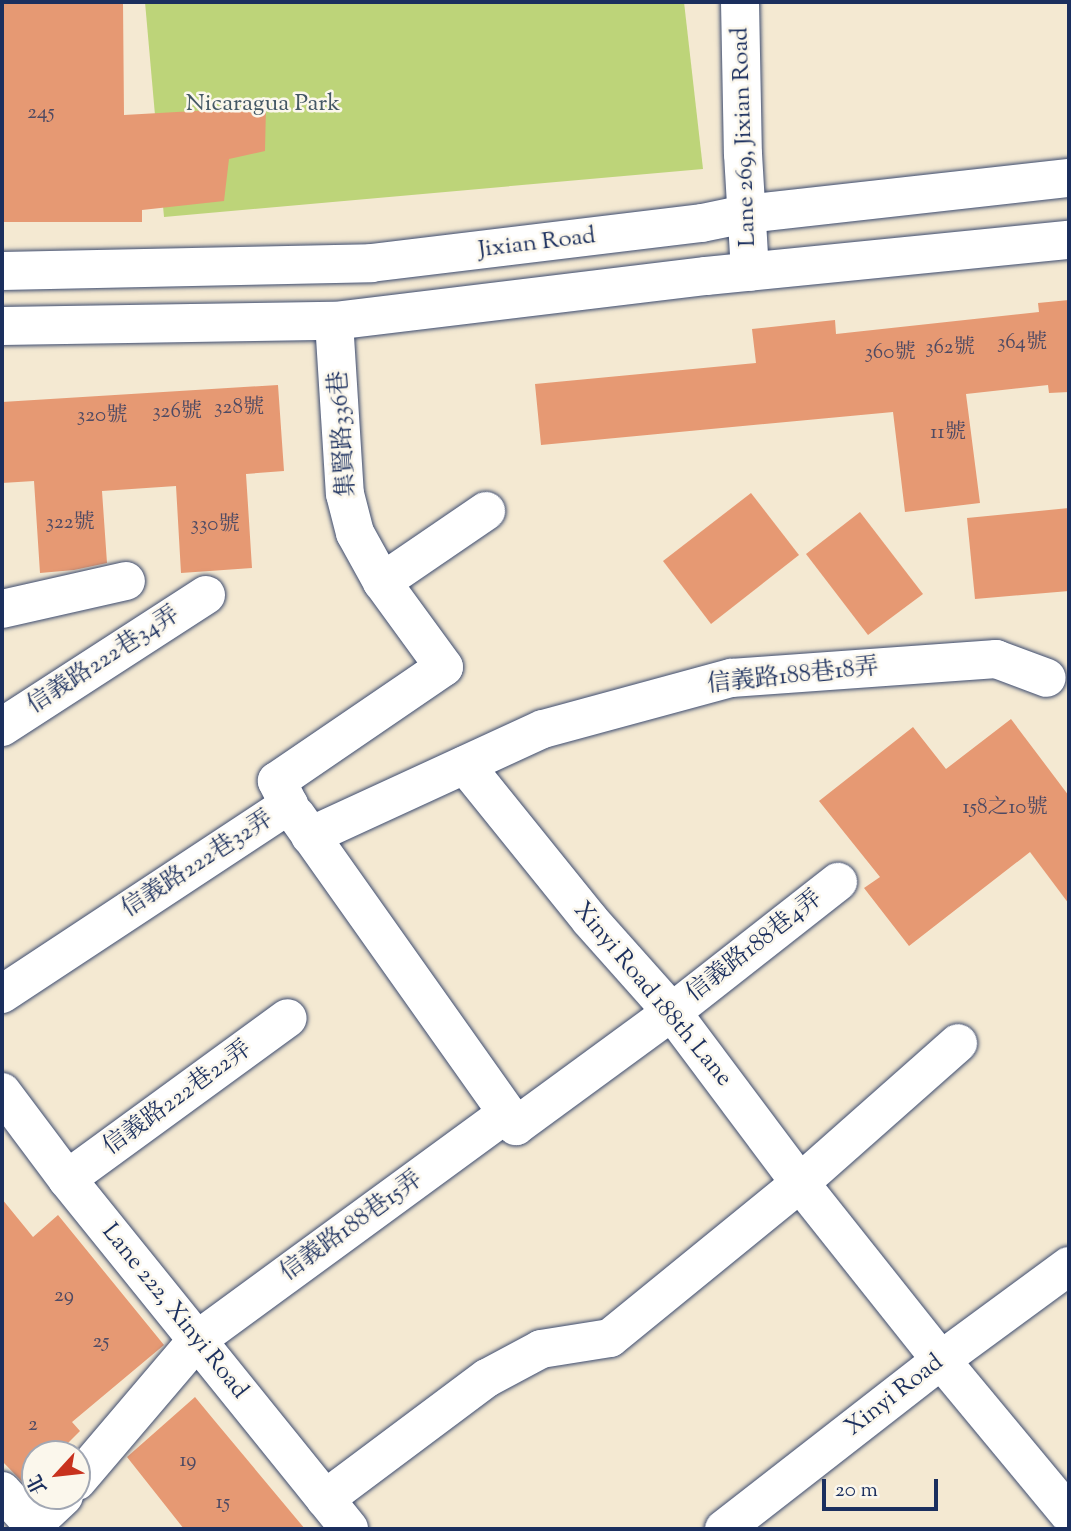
<!DOCTYPE html>
<meta charset="utf-8">
<style>
body{margin:0}
#map{position:relative;width:1071px;height:1531px;overflow:hidden;background:#f4e9d2;font-family:"Sorts Mill Goudy","Noto Serif TC",serif}
div>[style]{position:absolute}
.green>*{inset:0;background:#bdd479}
.building>*{inset:0;background:#e69973}
.roads{filter:drop-shadow(0 0 2px #3c4b6f) drop-shadow(0 0 2px #3c4b6f)}
.minor>*{height:38px;margin:-19px;padding:0 19px;transform-origin:19px;border-radius:19px;background:#fff}
.major>*{height:38px;margin:-19px;padding:0 19px;transform-origin:19px;border-radius:19px;background:#fff}
span{translate:-50% -50%;white-space:nowrap;text-align:center;line-height:1.15;-webkit-text-stroke:5px #fbf7ec;paint-order:stroke}
.number-label{font-size:21px;color:#4e4a63}
.number-label span{-webkit-text-stroke-width:0}
.park-label{font-size:24px;color:#445865}
.street-label{font-size:24px;color:#1b2f5e}
.frame{position:absolute;inset:0;border:4px solid #1b2f5e;pointer-events:none}
.north{position:absolute;left:21px;top:1440px;width:70px;height:70px;box-sizing:border-box;background:#fbf7ec;border:2px solid #a1a7b3;border-radius:50%;rotate:243deg;font-size:19px;font-weight:700;line-height:28px;text-align:center;color:#1b2f5e}
.north::after{content:'';display:block;margin:auto;width:24px;height:32px;background:#c8321e;clip-path:polygon(50% 0,100% 100%,50% 72%,0 100%)}
.scale{position:absolute;left:822px;top:1479px;width:116px;height:32px;box-sizing:border-box;border:4px solid #1b2f5e;border-top:0;padding-left:9px;font-size:21px;line-height:24px;white-space:nowrap;color:#1b2f5e;-webkit-text-stroke:5px #fbf7ec;paint-order:stroke}
</style>
<div id="map">
<div class="green">
<div style="clip-path:polygon(145px 2px,684px 2px,703px 169px,164px 217px)"></div>
</div>
<div class="building">
<div style="clip-path:polygon(2px 2px,123px 2px,124px 115px,266px 107px,265px 151px,229px 159px,224px 201px,142px 210px,142px 222px,2px 222px)"></div>
<div style="clip-path:polygon(1069px 300px,1069px 392px,1049px 393px,1048px 385px,966px 394px,980px 503px,905px 512px,893px 412px,541px 445px,535px 384px,756px 363px,752px 329px,835px 320px,836px 334px,1039px 312px,1038px 303px)"></div>
<div style="clip-path:polygon(278px 385px,284px 471px,246px 474px,252px 568px,181px 573px,176px 486px,102px 491px,107px 563px,74px 570px,40px 573px,34px 481px,2px 483px,2px 402px)"></div>
<div style="clip-path:polygon(751px 493px,799px 555px,711px 624px,663px 561px)"></div>
<div style="clip-path:polygon(1069px 508px,1069px 591px,975px 599px,967px 518px)"></div>
<div style="clip-path:polygon(860px 512px,923px 594px,868px 635px,806px 554px)"></div>
<div style="clip-path:polygon(1011px 719px,1069px 796px,1069px 904px,1030px 852px,909px 946px,864px 888px,880px 877px,819px 801px,913px 727px,946px 769px)"></div>
<div style="clip-path:polygon(2px 1199px,33px 1237px,58px 1215px,164px 1345px,72px 1422px,80px 1431px,57px 1454px,35px 1454px,34px 1494px,2px 1461px)"></div>
<div style="clip-path:polygon(195px 1397px,214px 1420px,305px 1529px,184px 1529px,127px 1457px)"></div>
</div>
<div class="roads">
<div class="minor">
<div style="left:740px;top:2px;width:152px;rotate:88.9deg"></div>
<div style="left:743px;top:154px;width:118px;rotate:86.6deg"></div>
<div style="left:334px;top:321px;width:173px;rotate:86.4deg"></div>
<div style="left:345px;top:494px;width:40px;rotate:75.6deg"></div>
<div style="left:355px;top:533px;width:56px;rotate:61.1deg"></div>
<div style="left:382px;top:582px;width:126px;rotate:-34.3deg"></div>
<div style="left:2px;top:609px;width:127px;rotate:-12.7deg"></div>
<div style="left:2px;top:727px;width:243px;rotate:-32.9deg"></div>
<div style="left:465px;top:765px;width:199px;rotate:51.1deg"></div>
<div style="left:590px;top:920px;width:123px;rotate:48.3deg"></div>
<div style="left:672px;top:1012px;width:214px;rotate:53.2deg"></div>
<div style="left:800px;top:1183px;width:226px;rotate:51.5deg"></div>
<div style="left:941px;top:1360px;width:200px;rotate:50.3deg"></div>
<div style="left:296px;top:815px;width:365px;rotate:54.7deg"></div>
<div style="left:310px;top:836px;width:256px;rotate:-24.7deg"></div>
<div style="left:543px;top:729px;width:195px;rotate:-15.2deg"></div>
<div style="left:731px;top:678px;width:266px;rotate:-4.1deg"></div>
<div style="left:996px;top:659px;width:54px;rotate:20.4deg"></div>
<div style="left:2px;top:994px;width:344px;rotate:-33.4deg"></div>
<div style="left:289px;top:805px;width:27px;rotate:-117deg"></div>
<div style="left:277px;top:781px;width:202px;rotate:-34.3deg"></div>
<div style="left:444px;top:667px;width:105px;rotate:-126.1deg"></div>
<div style="left:2px;top:1092px;width:109px;rotate:53.2deg"></div>
<div style="left:67px;top:1179px;width:449px;rotate:51.1deg"></div>
<div style="left:67px;top:1179px;width:273px;rotate:-36.1deg"></div>
<div style="left:77px;top:1481px;width:185px;rotate:-49.6deg"></div>
<div style="left:197px;top:1340px;width:384px;rotate:-36.2deg"></div>
<div style="left:507px;top:1113px;width:16px;rotate:55deg"></div>
<div style="left:516px;top:1126px;width:193px;rotate:-36.2deg"></div>
<div style="left:672px;top:1012px;width:211px;rotate:-38.1deg"></div>
<div style="left:2px;top:1491px;width:46px;rotate:47.6deg"></div>
<div style="left:325px;top:1499px;width:202px;rotate:-36.8deg"></div>
<div style="left:487px;top:1378px;width:61px;rotate:-28.2deg"></div>
<div style="left:541px;top:1349px;width:70px;rotate:-9.1deg"></div>
<div style="left:610px;top:1338px;width:245px;rotate:-39.2deg"></div>
<div style="left:800px;top:1183px;width:211px;rotate:-41.5deg"></div>
<div style="left:29px;top:1529px;width:48px;rotate:-43.3deg"></div>
<div style="left:724px;top:1529px;width:275px;rotate:-37.9deg"></div>
<div style="left:941px;top:1360px;width:159px;rotate:-36.3deg"></div>
</div>
<div class="major">
<div style="left:2px;top:271px;width:369px;rotate:-1.2deg"></div>
<div style="left:371px;top:263px;width:333px;rotate:-6.9deg"></div>
<div style="left:702px;top:223px;width:45px;rotate:-11.6deg"></div>
<div style="left:746px;top:214px;width:325px;rotate:-6.4deg"></div>
<div style="left:2px;top:326px;width:332px;rotate:-0.9deg"></div>
<div style="left:334px;top:321px;width:375px;rotate:-6.9deg"></div>
<div style="left:706px;top:276px;width:365px;rotate:-5.7deg"></div>
</div>
</div>
<div class="number-label">
<span style="left:41px;top:113px">245</span>
<span style="left:1022px;top:343px">364號</span>
<span style="left:950px;top:348px">362號</span>
<span style="left:890px;top:353px">360號</span>
<span style="left:239px;top:408px">328號</span>
<span style="left:177px;top:412px">326號</span>
<span style="left:102px;top:416px">320號</span>
<span style="left:948px;top:433px">11號</span>
<span style="left:70px;top:523px">322號</span>
<span style="left:215px;top:525px">330號</span>
<span style="left:1005px;top:808px">158之10號</span>
<span style="left:64px;top:1296px">29</span>
<span style="left:101px;top:1342px">25</span>
<span style="left:33px;top:1425px">2</span>
<span style="left:188px;top:1461px">19</span>
<span style="left:223px;top:1503px">15</span>
</div>
<div class="park-label">
<span style="left:263px;top:105px">Nicaragua Park</span>
</div>
<div class="street-label">
<span style="left:745px;top:137px;rotate:-92deg">Lane 269, Jixian Road</span>
<span style="left:537px;top:244px;rotate:-7deg">Jixian Road</span>
<span style="left:344px;top:434px;rotate:-94deg">集賢路336巷</span>
<span style="left:104px;top:661px;rotate:-33deg">信義路222巷34弄</span>
<span style="left:793px;top:677px;rotate:-6deg">信義路188巷18弄</span>
<span style="left:198px;top:865px;rotate:-33deg">信義路222巷32弄</span>
<span style="left:755px;top:947px;rotate:-38deg">信義路188巷4弄</span>
<span style="left:652px;top:995px;rotate:50deg">Xinyi Road 188th Lane</span>
<span style="left:178px;top:1099px;rotate:-36deg">信義路222巷22弄</span>
<span style="left:352px;top:1227px;rotate:-36deg">信義路188巷15弄</span>
<span style="left:174px;top:1312px;rotate:51deg">Lane 222, Xinyi Road</span>
<span style="left:895px;top:1396px;rotate:-38deg">Xinyi Road</span>
</div>
<div class="frame"></div>
<div class="north">北</div>
<div class="scale">20 m</div>
</div>
